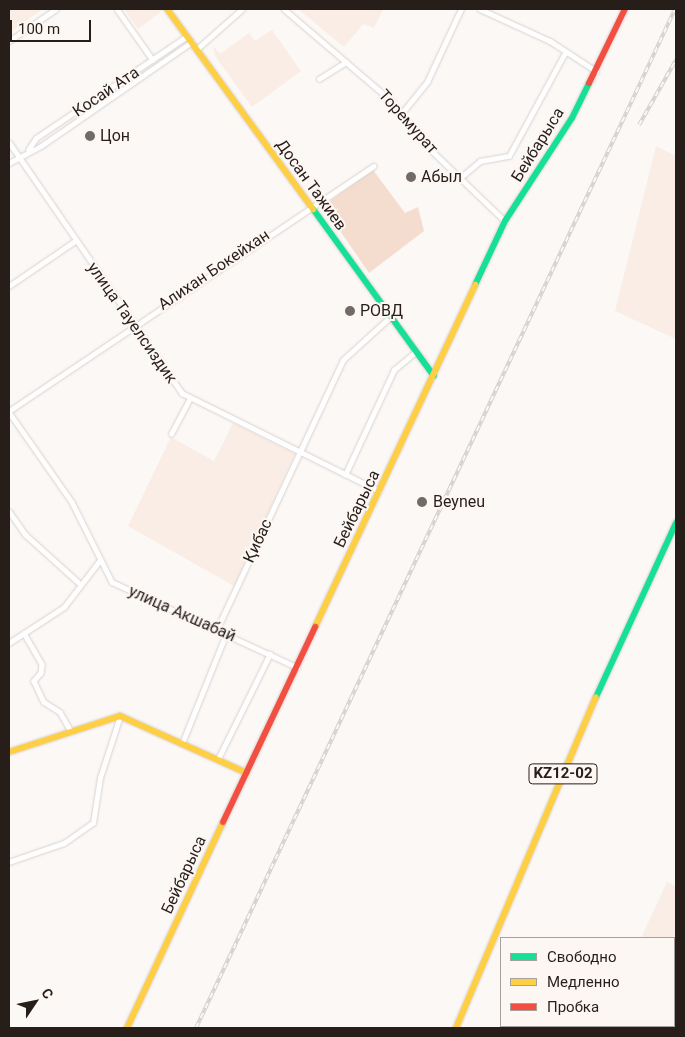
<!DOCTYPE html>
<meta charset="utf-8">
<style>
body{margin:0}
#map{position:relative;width:685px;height:1037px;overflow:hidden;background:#fbf8f6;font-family:Roboto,sans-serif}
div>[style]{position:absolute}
.built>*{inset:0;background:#f9ede5}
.green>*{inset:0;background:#f4ddce}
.roads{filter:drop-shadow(0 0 1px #d9d2cf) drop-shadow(0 0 1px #d9d2cf)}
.street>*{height:4.5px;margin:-2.25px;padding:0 2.25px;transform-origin:2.25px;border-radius:2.25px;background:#fefefe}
.fast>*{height:6px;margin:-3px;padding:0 3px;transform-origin:3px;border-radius:3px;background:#16e098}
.slow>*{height:6px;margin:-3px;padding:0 3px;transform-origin:3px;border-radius:3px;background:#ffcf43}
.jam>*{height:6px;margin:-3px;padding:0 3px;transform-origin:3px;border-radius:3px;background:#f24e42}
.rail>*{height:4px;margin-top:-2px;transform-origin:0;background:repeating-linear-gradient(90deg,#fdf7f4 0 5.5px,#d3d2d1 0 11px);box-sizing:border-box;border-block:1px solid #d3d2d1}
.dots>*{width:14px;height:14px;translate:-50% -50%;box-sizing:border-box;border:2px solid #fdf7f4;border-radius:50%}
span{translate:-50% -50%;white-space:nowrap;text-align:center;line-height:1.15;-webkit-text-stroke:4px #fdf7f4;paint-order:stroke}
.shield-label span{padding:1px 4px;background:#fdf7f4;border:1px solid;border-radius:4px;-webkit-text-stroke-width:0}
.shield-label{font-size:15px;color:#271e19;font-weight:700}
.street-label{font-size:16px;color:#271e19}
.poi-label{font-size:16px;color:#271e19}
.left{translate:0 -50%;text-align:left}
.frame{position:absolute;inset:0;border:10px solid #271e19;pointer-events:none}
.legend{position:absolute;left:500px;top:937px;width:175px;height:90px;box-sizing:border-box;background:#fdf7f4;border:1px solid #a7a09c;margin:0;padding:6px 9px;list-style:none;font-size:15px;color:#271e19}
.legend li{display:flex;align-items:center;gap:10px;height:25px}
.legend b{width:25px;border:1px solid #a7a09c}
.north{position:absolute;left:10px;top:977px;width:50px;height:50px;-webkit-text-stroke:4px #fdf7f4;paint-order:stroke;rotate:56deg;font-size:14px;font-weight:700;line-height:20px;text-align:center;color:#271e19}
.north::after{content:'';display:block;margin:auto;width:18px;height:22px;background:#271e19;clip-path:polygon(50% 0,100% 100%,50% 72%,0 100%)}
.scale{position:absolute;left:10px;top:20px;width:81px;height:22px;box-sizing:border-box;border:2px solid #271e19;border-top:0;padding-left:6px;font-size:15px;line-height:18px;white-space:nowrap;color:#271e19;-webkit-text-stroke:4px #fdf7f4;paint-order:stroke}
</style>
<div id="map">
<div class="built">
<div style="clip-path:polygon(9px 9px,43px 9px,9px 33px)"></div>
<div style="clip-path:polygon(124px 9px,162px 9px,163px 10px,138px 29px)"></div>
<div style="clip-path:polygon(298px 9px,383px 9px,374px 28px,363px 24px,344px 47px)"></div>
<div style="clip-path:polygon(272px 30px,301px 71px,252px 107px,215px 56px,213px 46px,220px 54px,249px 33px,255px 41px)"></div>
<div style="clip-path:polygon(656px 146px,676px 156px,676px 339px,615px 311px)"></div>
<div style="clip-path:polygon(233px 423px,295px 454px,234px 586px,128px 526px,171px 437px,214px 461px)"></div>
<div style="clip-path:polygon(667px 882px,676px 886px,676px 1028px,599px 1028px,674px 1026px,674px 938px,641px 938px)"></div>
</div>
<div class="green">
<div style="clip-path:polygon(373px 170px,405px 213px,418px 207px,424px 231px,369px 273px,323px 206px)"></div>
</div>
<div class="roads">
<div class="street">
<div style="left:117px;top:9px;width:62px;rotate:54.8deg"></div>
<div style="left:284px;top:9px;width:143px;rotate:40.5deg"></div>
<div style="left:393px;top:102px;width:54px;rotate:52.5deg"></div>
<div style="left:426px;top:145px;width:110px;rotate:43.9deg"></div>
<div style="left:480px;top:9px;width:77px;rotate:24.6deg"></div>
<div style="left:550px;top:41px;width:55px;rotate:33.1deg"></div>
<div style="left:9px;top:41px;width:57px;rotate:-34.2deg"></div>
<div style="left:197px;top:49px;width:60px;rotate:-41.6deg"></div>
<div style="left:319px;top:79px;width:32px;rotate:-32deg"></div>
<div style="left:402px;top:113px;width:40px;rotate:-51deg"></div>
<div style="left:427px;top:82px;width:81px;rotate:-65deg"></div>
<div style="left:9px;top:142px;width:305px;rotate:55.4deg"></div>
<div style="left:182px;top:393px;width:220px;rotate:26.4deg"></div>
<div style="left:28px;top:150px;width:14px;rotate:-56deg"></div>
<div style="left:36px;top:138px;width:182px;rotate:-34deg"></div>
<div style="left:9px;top:163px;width:36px;rotate:-28deg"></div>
<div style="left:41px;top:146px;width:183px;rotate:-34.6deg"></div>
<div style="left:460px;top:178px;width:26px;rotate:-40deg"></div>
<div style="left:480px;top:161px;width:29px;rotate:-10deg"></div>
<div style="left:509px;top:156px;width:117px;rotate:-61.5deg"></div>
<div style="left:9px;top:286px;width:80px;rotate:-34.3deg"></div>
<div style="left:9px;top:411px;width:439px;rotate:-33.9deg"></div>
<div style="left:9px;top:412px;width:110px;rotate:55deg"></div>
<div style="left:72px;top:502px;width:89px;rotate:63.4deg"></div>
<div style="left:112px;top:582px;width:204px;rotate:24.7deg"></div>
<div style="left:171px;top:434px;width:40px;rotate:-62deg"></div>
<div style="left:345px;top:475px;width:116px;rotate:-65deg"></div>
<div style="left:394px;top:370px;width:26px;rotate:-40deg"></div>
<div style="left:9px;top:511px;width:29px;rotate:55deg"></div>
<div style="left:26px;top:535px;width:70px;rotate:42.1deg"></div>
<div style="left:217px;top:629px;width:297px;rotate:-64.9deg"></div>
<div style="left:343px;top:360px;width:62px;rotate:-42.4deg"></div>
<div style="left:24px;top:633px;width:36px;rotate:60deg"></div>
<div style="left:42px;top:664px;width:9px;rotate:96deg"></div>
<div style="left:41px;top:673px;width:11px;rotate:131deg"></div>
<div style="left:34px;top:681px;width:23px;rotate:65deg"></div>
<div style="left:44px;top:702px;width:19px;rotate:32deg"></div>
<div style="left:60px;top:712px;width:20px;rotate:60deg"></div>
<div style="left:9px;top:643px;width:66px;rotate:-33.2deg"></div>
<div style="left:64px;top:607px;width:59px;rotate:-52.5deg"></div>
<div style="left:183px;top:741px;width:115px;rotate:-68.1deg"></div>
<div style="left:218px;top:759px;width:117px;rotate:-63.7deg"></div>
<div style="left:9px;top:862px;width:58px;rotate:-19.1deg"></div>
<div style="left:64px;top:843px;width:35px;rotate:-35deg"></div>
<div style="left:93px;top:823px;width:46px;rotate:-81.2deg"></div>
<div style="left:100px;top:778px;width:65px;rotate:-72.1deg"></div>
</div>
<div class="fast">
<div style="left:313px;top:209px;width:206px;rotate:54.1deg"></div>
<div style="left:475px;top:285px;width:71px;rotate:-64.9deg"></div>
<div style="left:505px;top:221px;width:123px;rotate:-57deg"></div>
<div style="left:572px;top:118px;width:39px;rotate:-64deg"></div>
<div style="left:596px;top:697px;width:192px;rotate:-65.3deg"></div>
</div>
<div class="slow">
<div style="left:167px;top:9px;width:248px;rotate:53.9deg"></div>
<div style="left:315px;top:627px;width:378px;rotate:-64.9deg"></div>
<div style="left:9px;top:752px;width:117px;rotate:-18deg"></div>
<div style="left:120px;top:716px;width:139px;rotate:24.2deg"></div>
<div style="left:127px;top:1028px;width:227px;rotate:-65deg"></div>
<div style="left:456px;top:1028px;width:359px;rotate:-67.1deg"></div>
</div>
<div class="jam">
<div style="left:589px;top:83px;width:82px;rotate:-64.1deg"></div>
<div style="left:223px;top:822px;width:216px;rotate:-64.7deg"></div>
</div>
</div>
<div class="rail">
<div style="left:639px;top:125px;width:75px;rotate:-60.4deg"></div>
<div style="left:196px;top:1028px;width:1126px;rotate:-64.82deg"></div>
</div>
<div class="dots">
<div style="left:90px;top:136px;background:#716a66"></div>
<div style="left:411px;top:177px;background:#716a66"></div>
<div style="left:350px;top:311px;background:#716a66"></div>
<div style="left:422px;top:502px;background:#716a66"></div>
</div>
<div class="shield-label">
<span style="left:563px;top:774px">KZ12-02</span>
</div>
<div class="street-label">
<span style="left:106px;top:92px;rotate:-34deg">Косай Ата</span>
<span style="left:408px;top:122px;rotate:48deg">Торемурат</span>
<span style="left:538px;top:145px;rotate:-58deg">Бейбарыса</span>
<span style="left:311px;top:185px;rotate:54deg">Досан Тажиев</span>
<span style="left:214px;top:270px;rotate:-34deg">Алихан Бокейхан</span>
<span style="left:132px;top:323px;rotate:55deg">улица Тауелсиздик</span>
<span style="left:357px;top:509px;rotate:-64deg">Бейбарыса</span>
<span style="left:258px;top:541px;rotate:-65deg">Қибас</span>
<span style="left:182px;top:614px;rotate:24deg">улица Акшабай</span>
<span style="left:184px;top:875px;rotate:-65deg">Бейбарыса</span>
</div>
<div class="poi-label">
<span class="left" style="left:100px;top:136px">Цон</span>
<span class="left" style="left:421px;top:177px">Абыл</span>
<span class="left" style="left:360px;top:311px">РОВД</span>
<span class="left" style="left:433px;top:502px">Beyneu</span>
</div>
<div class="frame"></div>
<ul class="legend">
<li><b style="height:6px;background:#16e098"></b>Свободно</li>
<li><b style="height:6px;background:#ffcf43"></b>Медленно</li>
<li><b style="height:6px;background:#f24e42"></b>Пробка</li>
</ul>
<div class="north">С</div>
<div class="scale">100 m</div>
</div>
